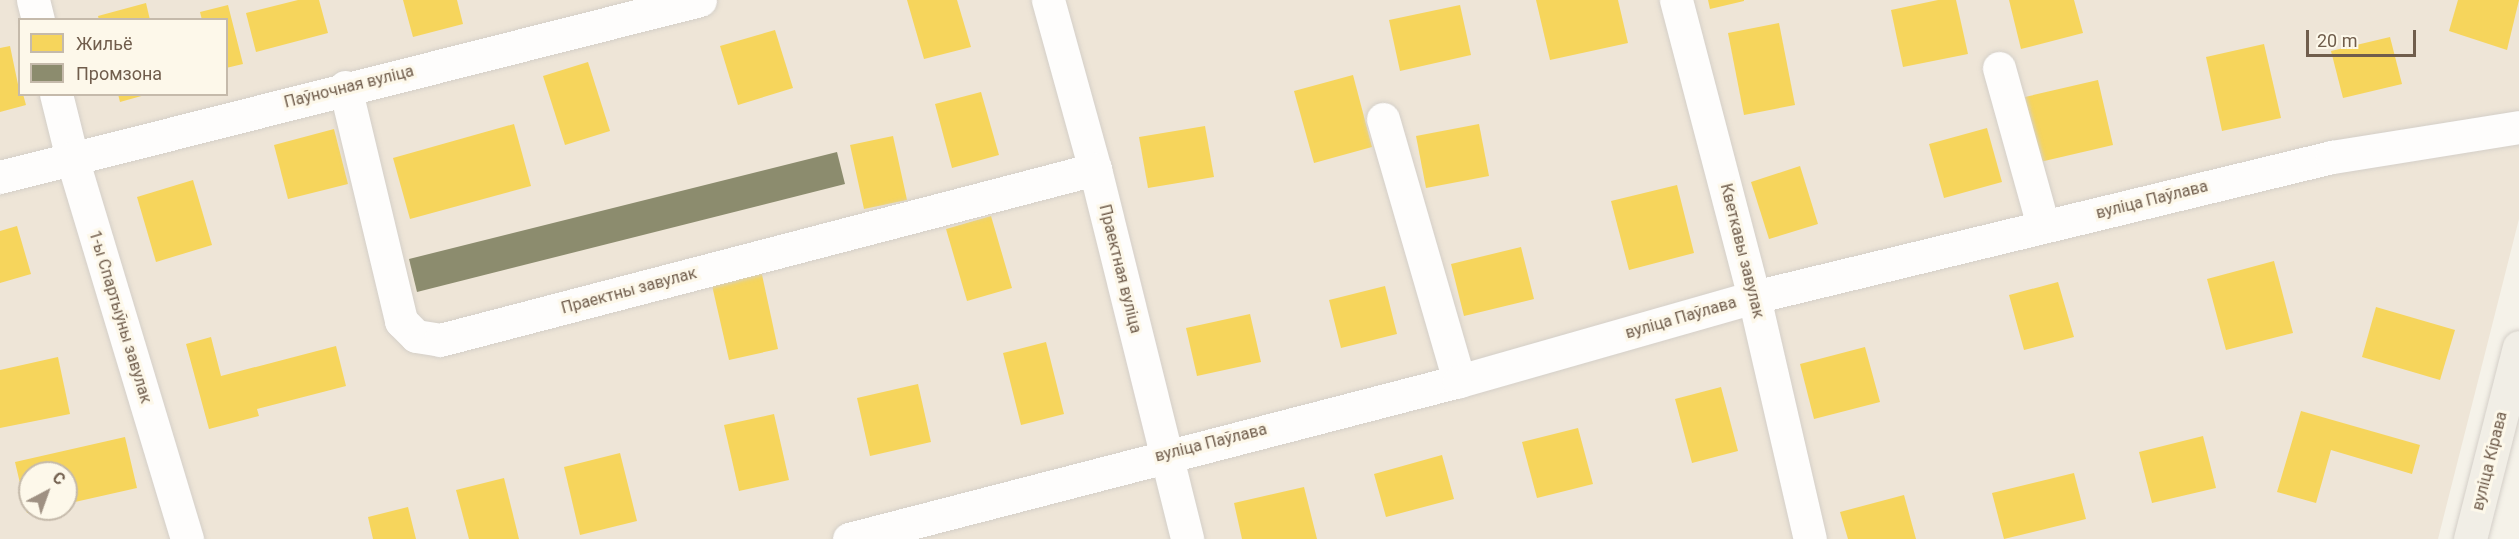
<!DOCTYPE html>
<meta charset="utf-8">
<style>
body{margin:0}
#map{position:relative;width:2519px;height:539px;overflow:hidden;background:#f5f2e9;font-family:Roboto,sans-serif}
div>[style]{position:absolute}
.residential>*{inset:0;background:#eee5d7}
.homes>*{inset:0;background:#f6d55c}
.industry>*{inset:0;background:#8c8c6e}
.roads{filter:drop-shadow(0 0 2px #d4cfc8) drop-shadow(0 0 2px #d4cfc8)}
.minor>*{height:33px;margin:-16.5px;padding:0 16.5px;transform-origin:16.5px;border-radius:16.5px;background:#fefdfc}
.major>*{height:33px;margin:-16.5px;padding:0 16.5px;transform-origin:16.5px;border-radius:16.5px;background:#f1eee6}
span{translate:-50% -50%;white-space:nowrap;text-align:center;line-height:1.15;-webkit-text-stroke:6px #fdf8ea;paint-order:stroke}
.street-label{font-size:16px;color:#705d4c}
.legend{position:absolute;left:18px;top:18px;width:210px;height:78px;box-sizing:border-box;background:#fdf8ea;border:2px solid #c5baab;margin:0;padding:8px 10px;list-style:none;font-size:18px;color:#705d4c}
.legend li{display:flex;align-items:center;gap:12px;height:30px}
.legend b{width:30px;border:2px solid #c5baab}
.north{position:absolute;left:18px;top:461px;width:60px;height:60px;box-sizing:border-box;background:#fdf8ea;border:2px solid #c5baab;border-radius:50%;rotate:41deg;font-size:16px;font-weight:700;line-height:24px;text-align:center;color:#705d4c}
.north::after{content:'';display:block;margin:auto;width:21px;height:27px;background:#9f9183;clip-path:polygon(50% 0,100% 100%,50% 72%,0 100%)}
.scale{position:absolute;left:2306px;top:30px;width:110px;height:27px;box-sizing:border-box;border:3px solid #705d4c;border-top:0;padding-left:8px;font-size:18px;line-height:21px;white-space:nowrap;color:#705d4c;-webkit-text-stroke:4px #fdf8ea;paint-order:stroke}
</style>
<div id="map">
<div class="residential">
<div style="clip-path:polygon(evenodd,0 0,2519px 0,2519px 219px,2438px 539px,0 539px,0 0,20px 20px,226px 20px,226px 94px,20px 94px,20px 20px,0 0,30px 473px,66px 473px,66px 509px,30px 509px,30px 473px)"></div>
</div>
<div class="homes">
<div style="clip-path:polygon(298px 0,319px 0,328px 33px,256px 52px,246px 13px)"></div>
<div style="clip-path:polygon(403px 0,457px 0,463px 24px,413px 37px)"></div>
<div style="clip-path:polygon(907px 0,957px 0,971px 47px,924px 59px)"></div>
<div style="clip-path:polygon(1536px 0,1618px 0,1628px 43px,1550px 60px)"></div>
<div style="clip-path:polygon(1708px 0,1744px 0,1744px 1px,1710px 9px)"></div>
<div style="clip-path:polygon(1938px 0,1956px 0,1968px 54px,1903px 67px,1891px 10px)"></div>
<div style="clip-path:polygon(2009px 0,2074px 0,2083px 33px,2021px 49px)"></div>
<div style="clip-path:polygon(2458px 0,2519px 0,2507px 50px,2449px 31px)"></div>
<div style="clip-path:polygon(146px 3px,150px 20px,99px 20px,98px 16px)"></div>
<div style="clip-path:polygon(228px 5px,243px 64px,226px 68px,226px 20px,202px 20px,200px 12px)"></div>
<div style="clip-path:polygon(1460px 5px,1471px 55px,1400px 71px,1389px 20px)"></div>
<div style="clip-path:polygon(1779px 23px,1795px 105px,1744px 115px,1728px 33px)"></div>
<div style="clip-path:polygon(775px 30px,793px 88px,738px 105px,720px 46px)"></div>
<div style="clip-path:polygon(2390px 37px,2402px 84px,2343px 98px,2331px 51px)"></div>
<div style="clip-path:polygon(2264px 44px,2281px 118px,2222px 131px,2206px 57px)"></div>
<div style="clip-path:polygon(10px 46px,20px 94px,23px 94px,26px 105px,0 112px,0 48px)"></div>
<div style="clip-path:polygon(588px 62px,610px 131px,565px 145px,543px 76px)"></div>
<div style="clip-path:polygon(1353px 75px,1372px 147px,1314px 163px,1294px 91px)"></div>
<div style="clip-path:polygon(2098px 80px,2113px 145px,2040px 162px,2025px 97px)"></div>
<div style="clip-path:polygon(981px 92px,999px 155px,952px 168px,935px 104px)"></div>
<div style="clip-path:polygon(118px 94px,145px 94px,145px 95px,120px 102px)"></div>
<div style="clip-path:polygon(514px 124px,531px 186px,410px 219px,393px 158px)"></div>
<div style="clip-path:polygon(1479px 124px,1489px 176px,1426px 188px,1416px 136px)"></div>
<div style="clip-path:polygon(1205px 126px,1214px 177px,1148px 188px,1139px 137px)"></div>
<div style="clip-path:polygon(1987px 128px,2002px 182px,1944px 198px,1929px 144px)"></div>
<div style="clip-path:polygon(334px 129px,348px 184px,288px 199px,274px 145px)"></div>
<div style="clip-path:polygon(893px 136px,907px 200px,864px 209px,850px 145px)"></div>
<div style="clip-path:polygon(1800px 166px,1818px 224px,1769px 239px,1751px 182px)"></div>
<div style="clip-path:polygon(193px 180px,212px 245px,156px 262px,137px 197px)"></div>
<div style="clip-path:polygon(1677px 185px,1694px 253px,1629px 270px,1611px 201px)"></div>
<div style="clip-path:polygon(991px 216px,1012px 288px,967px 301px,946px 229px)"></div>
<div style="clip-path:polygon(17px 226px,31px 274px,0 283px,0 231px)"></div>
<div style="clip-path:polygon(1521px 247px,1534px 299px,1464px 316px,1451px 264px)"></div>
<div style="clip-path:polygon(2274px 261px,2293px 333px,2226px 350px,2207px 279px)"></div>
<div style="clip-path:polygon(761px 270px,778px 349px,729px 360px,711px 281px)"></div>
<div style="clip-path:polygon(2058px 282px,2074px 337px,2024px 350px,2009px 295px)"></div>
<div style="clip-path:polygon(1385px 286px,1397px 334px,1341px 348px,1329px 300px)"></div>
<div style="clip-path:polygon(2376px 307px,2455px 330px,2440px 380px,2362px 357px)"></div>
<div style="clip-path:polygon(1250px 314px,1261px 362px,1197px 376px,1186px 328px)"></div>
<div style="clip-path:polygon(211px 337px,221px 376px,336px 346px,346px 386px,257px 409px,259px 416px,209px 429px,186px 344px)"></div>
<div style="clip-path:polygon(1046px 342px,1064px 414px,1021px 425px,1003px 353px)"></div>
<div style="clip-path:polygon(1865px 347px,1880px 402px,1814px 419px,1800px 364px)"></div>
<div style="clip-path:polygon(58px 357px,70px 414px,0 428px,0 370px)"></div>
<div style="clip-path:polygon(918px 384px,931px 442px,870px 456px,857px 398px)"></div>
<div style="clip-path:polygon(1721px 387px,1738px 451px,1692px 463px,1675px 399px)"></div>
<div style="clip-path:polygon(2301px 411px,2420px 445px,2412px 474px,2331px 450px,2316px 503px,2277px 492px)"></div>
<div style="clip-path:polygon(774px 414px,789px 480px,739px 491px,724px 425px)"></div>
<div style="clip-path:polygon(1578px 428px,1593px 484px,1537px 498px,1522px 442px)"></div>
<div style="clip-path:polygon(2203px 436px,2216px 488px,2152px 503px,2139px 452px)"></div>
<div style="clip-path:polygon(125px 437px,137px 488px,66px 504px,66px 473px,30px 473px,30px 509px,39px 510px,27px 513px,15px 462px)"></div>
<div style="clip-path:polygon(620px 453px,637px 521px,580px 535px,564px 467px)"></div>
<div style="clip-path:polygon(1442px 455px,1454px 499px,1386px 517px,1374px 474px)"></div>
<div style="clip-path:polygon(2074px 473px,2086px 519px,2004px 539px,1992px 493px)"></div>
<div style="clip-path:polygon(504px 478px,519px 539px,469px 539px,456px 490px)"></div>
<div style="clip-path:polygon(1304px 487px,1317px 539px,1242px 539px,1234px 503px)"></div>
<div style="clip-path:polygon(1904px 495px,1916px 539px,1848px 539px,1840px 512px)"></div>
<div style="clip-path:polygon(408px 507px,416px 539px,373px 539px,368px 517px)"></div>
</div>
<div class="industry">
<div style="clip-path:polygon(837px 152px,845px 184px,417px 292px,409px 259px)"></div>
</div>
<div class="roads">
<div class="minor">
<div style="left:33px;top:0;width:21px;rotate:76deg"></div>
<div style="left:1048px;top:0;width:175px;rotate:74.5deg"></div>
<div style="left:1095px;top:169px;width:381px;rotate:76deg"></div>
<div style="left:1676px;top:0;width:307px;rotate:75.3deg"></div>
<div style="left:1754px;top:297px;width:248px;rotate:77deg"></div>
<div style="left:1999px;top:68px;width:164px;rotate:74.4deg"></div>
<div style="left:345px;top:87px;width:241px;rotate:76.5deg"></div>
<div style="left:401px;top:321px;width:21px;rotate:45deg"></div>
<div style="left:416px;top:336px;width:24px;rotate:9deg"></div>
<div style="left:440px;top:340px;width:677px;rotate:-14.63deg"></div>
<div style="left:56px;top:94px;width:66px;rotate:76deg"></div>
<div style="left:72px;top:158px;width:398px;rotate:73.2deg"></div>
<div style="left:1383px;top:119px;width:273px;rotate:73.8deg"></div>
<div style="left:0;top:177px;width:722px;rotate:-14.19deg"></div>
<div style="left:849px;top:539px;width:630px;rotate:-14.52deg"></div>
<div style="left:1459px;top:381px;width:307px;rotate:-15.9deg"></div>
<div style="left:1754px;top:297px;width:595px;rotate:-13.62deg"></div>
<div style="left:2332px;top:157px;width:189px;rotate:-9.1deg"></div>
</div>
<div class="major">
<div style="left:2470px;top:539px;width:198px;rotate:-75.7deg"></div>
</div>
</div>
<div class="street-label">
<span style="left:349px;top:87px;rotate:-14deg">Паўночная вуліца</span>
<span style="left:2152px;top:200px;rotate:-14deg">вуліца Паўлава</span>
<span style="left:1742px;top:251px;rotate:76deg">Кветкавы завулак</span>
<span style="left:1120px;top:269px;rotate:76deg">Праектная вуліца</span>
<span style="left:629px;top:291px;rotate:-15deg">Праектны завулак</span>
<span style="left:120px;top:317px;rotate:73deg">1-ы Спартыўны завулак</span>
<span style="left:1681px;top:318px;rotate:-16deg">вуліца Паўлава</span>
<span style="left:1211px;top:443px;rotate:-14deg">вуліца Паўлава</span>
<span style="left:2490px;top:461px;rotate:-76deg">вуліца Кірава</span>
</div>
<ul class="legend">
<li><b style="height:16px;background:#f6d55c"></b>Жильё</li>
<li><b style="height:16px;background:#8c8c6e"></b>Промзона</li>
</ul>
<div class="north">С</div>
<div class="scale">20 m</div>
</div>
